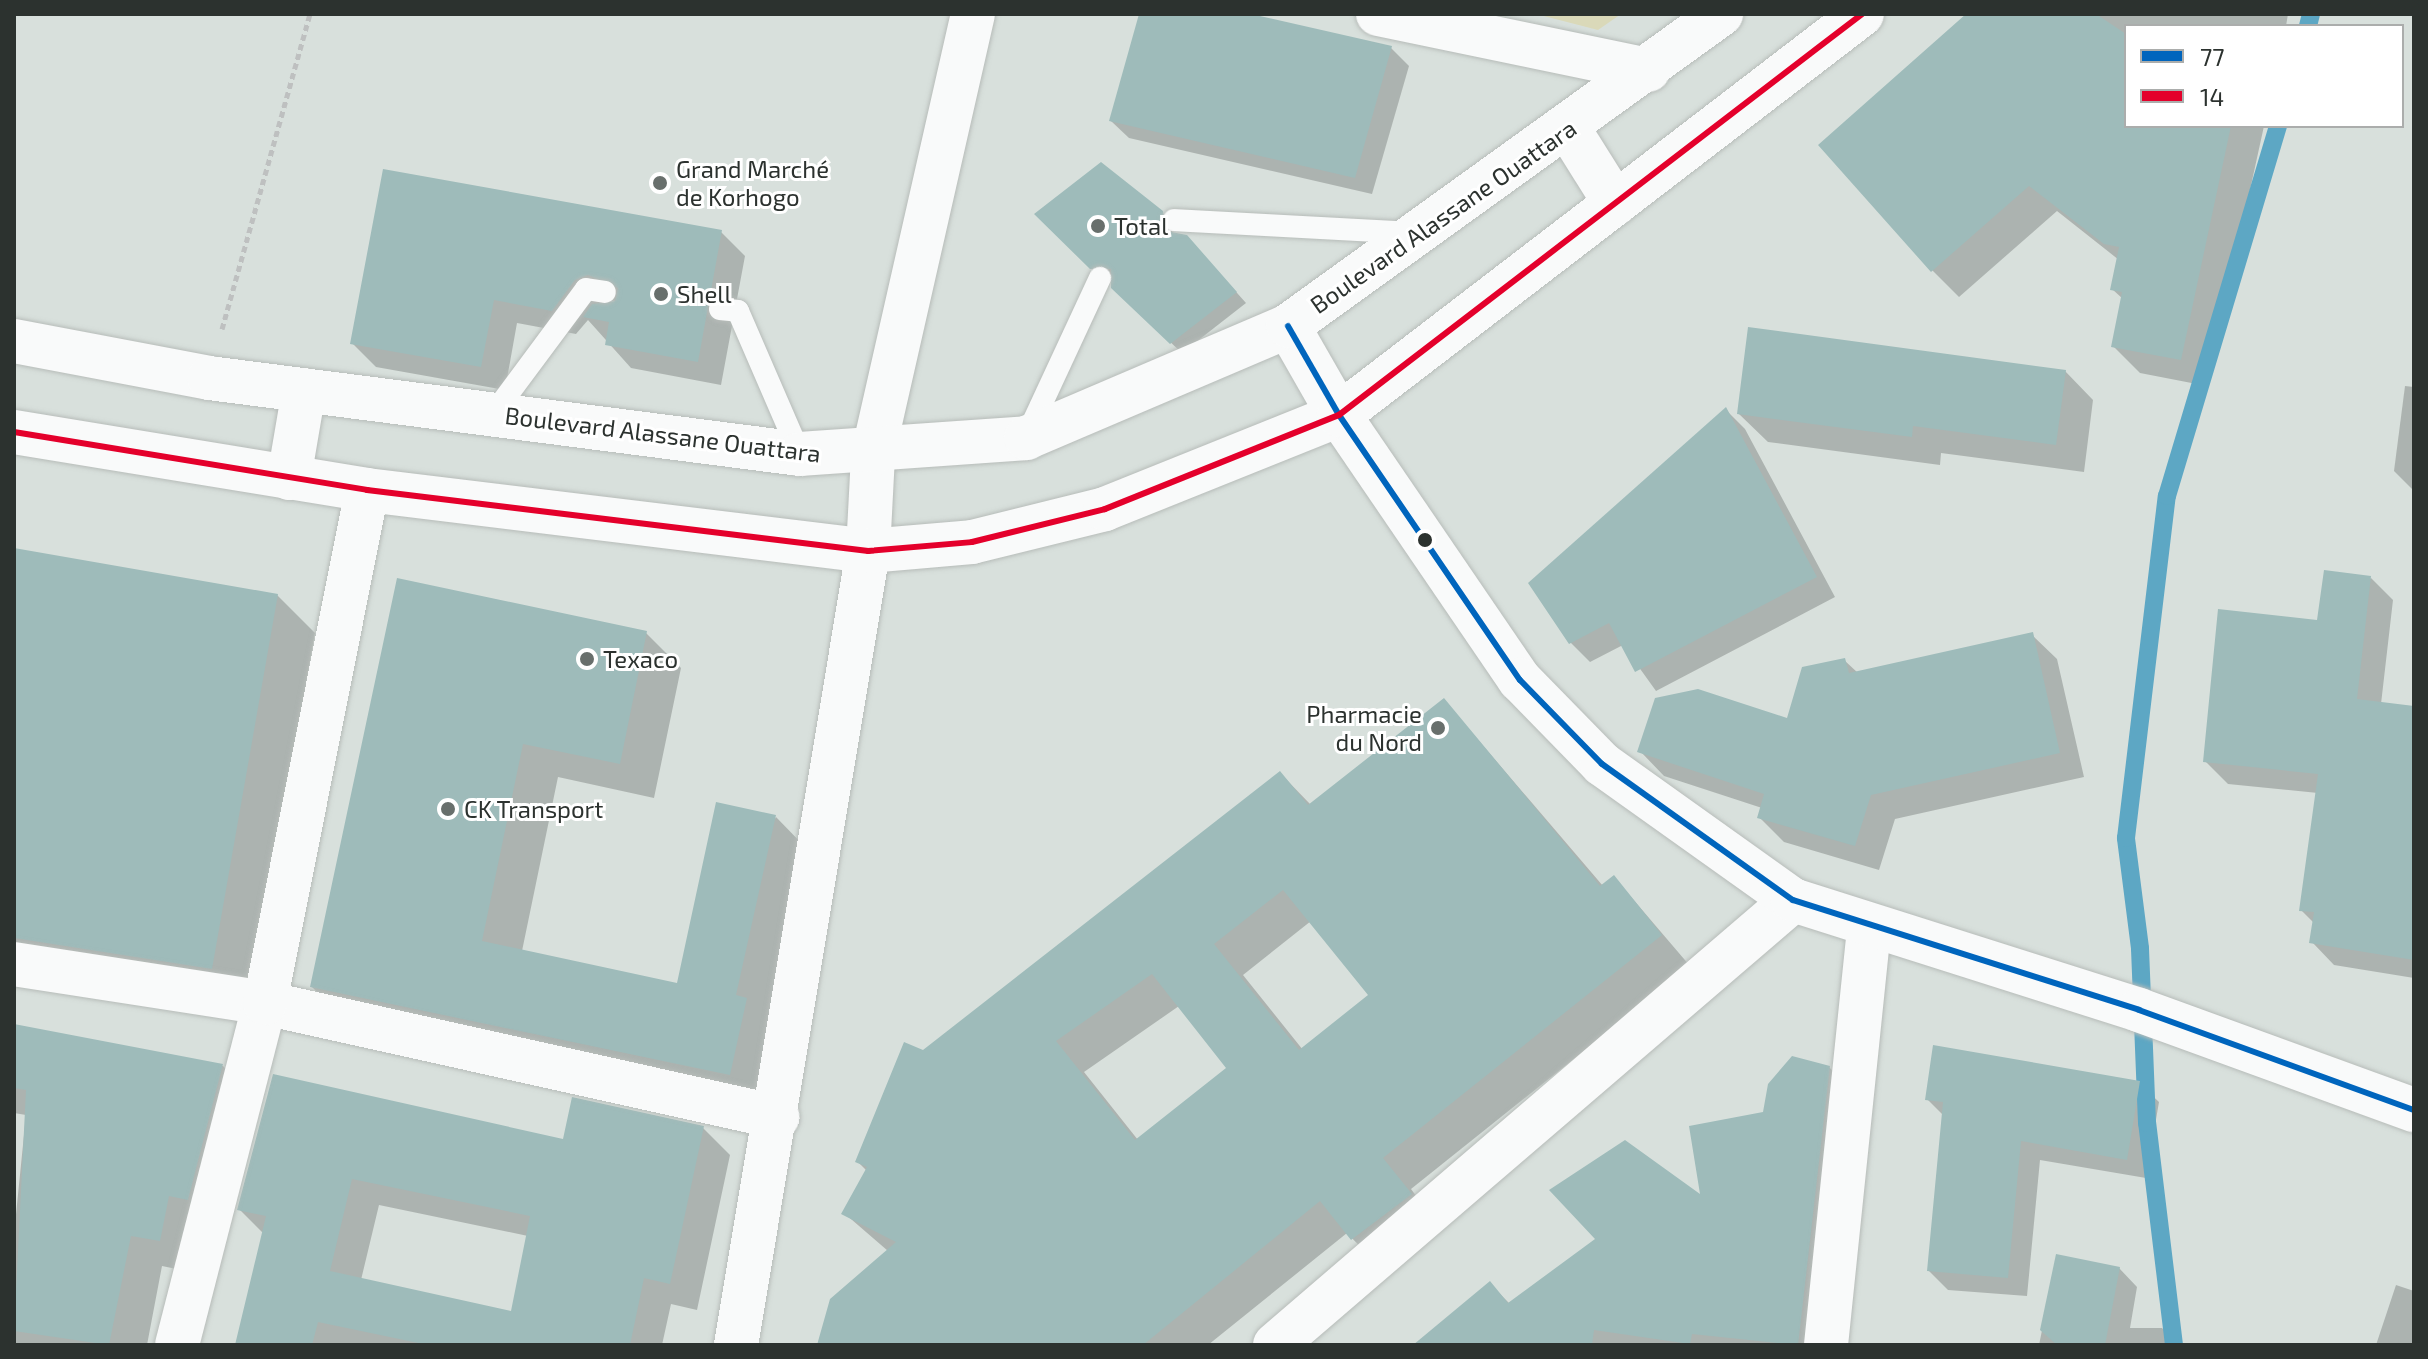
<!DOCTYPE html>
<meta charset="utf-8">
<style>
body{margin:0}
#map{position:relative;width:2428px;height:1359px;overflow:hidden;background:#d8e0dc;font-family:"Exo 2",sans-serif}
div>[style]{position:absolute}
.green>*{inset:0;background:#dad9b9}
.shadow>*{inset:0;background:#0003}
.stream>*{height:18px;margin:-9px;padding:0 9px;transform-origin:9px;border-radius:9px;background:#5da7c4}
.building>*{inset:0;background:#9ebbba}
.path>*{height:5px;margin-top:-2.5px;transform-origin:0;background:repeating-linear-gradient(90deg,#bec0c0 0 6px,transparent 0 10px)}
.roads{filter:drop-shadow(0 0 2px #b7bcb9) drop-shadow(0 0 2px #b7bcb9)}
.service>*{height:22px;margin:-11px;padding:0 11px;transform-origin:11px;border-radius:11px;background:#f9fafa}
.minor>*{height:44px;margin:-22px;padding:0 22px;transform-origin:22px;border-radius:22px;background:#f9fafa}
.tertiary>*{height:44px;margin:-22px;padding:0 22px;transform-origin:22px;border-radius:22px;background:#f9fafa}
.primary>*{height:44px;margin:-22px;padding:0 22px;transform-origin:22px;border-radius:22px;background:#f9fafa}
.bus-1>*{height:6px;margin:-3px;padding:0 3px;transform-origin:3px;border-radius:3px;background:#0065bd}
.bus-2>*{height:6px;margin:-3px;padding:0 3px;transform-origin:3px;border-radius:3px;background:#e4002b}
.dots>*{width:22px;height:22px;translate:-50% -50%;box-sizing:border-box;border:4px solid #fff;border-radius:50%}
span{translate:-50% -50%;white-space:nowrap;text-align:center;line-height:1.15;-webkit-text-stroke:6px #fff;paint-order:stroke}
.poi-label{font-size:24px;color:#2c322f}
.left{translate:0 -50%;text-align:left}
.right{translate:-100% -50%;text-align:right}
.street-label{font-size:24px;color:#2c322f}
.frame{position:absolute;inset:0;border:16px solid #2c322f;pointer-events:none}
.legend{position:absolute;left:2124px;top:24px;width:280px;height:104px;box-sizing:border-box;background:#fff;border:2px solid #abadac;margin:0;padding:10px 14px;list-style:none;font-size:24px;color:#2c322f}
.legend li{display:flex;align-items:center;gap:16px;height:40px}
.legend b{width:40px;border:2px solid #abadac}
</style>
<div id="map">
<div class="green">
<div style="clip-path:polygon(1536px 14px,1621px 14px,1598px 30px)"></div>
</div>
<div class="shadow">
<div style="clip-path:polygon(1141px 14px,1244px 14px,1391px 48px,1409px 66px,1372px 194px,1129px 138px,1111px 121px)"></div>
<div style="clip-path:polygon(1972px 14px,2288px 14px,2286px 26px,2126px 26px,2126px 126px,2264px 126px,2207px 386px,2140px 373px,2113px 346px,2123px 299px,2112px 289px,2119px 260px,2057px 211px,1959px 297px,1932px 270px)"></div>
<div style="clip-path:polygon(evenodd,384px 171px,721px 232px,745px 256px,721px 385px,631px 368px,588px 320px,576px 334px,517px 323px,505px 390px,376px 367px,352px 343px,384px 171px,604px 300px,616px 301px,617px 302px,600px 305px,604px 300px)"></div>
<div style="clip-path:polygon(1162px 213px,1174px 235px,1197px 248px,1246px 303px,1182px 353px,1124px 299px,1113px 279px,1102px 278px,1037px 214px)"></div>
<div style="clip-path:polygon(2065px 371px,2093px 400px,2084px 472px,1941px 453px,1940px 465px,1768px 442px,1739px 414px)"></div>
<div style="clip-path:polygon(2405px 386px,2414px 387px,2414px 491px,2394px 471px)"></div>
<div style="clip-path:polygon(1726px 410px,1745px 429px,1835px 597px,1656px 691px,1623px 645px,1590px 662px,1570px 642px)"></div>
<div style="clip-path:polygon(14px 550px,277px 595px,315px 633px,249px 1006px,14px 968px)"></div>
<div style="clip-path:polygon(2371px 578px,2393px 600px,2381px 704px,2414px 708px,2414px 978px,2334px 965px,2312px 942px,2314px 923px,2301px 910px,2318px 793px,2228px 784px,2205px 761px,2319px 623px)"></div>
<div style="clip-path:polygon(398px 581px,646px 633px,681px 668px,654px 798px,558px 777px,522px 951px,679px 985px,776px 817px,810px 852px,765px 1109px,347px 1022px,312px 987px)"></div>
<div style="clip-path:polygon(2032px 635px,2057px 659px,2084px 777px,1895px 819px,1879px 870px,1784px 842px,1759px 817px,1762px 808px,1664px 776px,1640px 751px,1788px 720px,1844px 660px,1858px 673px)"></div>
<div style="clip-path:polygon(evenodd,1444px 700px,1603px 886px,1614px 877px,1690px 966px,1411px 1189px,1439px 1227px,1382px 1269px,1347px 1233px,1208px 1345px,819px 1345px,888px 1251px,844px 1213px,867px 1171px,857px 1161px,923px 1052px,1280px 773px,1311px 805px,1444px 700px,1311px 921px,1370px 996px,1303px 1050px,1243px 975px,1311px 921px,1444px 700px,1179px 1006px,1229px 1068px,1138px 1140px,1084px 1072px,1179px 1006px)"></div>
<div style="clip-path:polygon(14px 1030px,223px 1066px,254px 1098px,191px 1272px,162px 1266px,147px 1345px,14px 1345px,14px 1234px,26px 1115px,14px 1113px)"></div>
<div style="clip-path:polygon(1829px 1067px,1849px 1088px,1820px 1345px,1425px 1345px,1490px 1284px,1510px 1304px,1703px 1198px,1765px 1114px)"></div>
<div style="clip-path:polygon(evenodd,274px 1076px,565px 1142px,703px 1128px,730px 1155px,697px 1310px,671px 1304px,662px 1345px,237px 1345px,264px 1234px,240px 1210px,274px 1076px,379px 1205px,528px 1236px,513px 1313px,361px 1280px,379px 1205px)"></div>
<div style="clip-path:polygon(2139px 1083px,2159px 1102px,2146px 1178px,2040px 1160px,2027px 1296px,1948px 1290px,1929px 1271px,1944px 1116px,1927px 1099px)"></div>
<div style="clip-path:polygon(2057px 1257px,2119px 1268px,2137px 1287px,2130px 1328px,2162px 1328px,2179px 1345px,2039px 1345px)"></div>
<div style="clip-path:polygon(2396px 1285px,2414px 1291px,2414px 1345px,2376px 1345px)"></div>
</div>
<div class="stream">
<div style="left:2308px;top:26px;width:12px;rotate:-76deg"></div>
<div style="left:2174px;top:1345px;width:224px;rotate:-96.9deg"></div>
<div style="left:2147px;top:1123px;width:175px;rotate:-92.3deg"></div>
<div style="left:2140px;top:948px;width:111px;rotate:-97.3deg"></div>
<div style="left:2126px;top:838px;width:344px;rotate:-83.2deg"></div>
<div style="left:2167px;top:496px;width:386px;rotate:-73.3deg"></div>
</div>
<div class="building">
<div style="clip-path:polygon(1139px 14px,1251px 14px,1392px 46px,1355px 178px,1109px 121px)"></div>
<div style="clip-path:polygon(1966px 14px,2096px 14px,2126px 34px,2126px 126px,2231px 126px,2181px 360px,2111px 347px,2122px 292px,2110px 290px,2119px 247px,2104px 244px,2029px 186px,1931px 272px,1818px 145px)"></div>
<div style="clip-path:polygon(1101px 162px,1163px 211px,1166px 231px,1187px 235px,1237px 292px,1170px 344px,1111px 288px,1111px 269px,1090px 269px,1034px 214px)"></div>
<div style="clip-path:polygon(383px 169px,722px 230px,698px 362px,605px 345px,609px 322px,583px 317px,592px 304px,615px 301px,618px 288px,588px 275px,575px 280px,552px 311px,494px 300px,481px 367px,350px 344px)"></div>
<div style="clip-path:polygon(1748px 327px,2066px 370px,2056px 445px,1913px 426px,1912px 437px,1737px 414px)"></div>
<div style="clip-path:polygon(1726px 407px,1817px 577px,1635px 672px,1609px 623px,1569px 644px,1528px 583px)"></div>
<div style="clip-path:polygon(14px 548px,278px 594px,212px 969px,14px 938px)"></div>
<div style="clip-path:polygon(2324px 570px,2371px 576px,2357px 699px,2414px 706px,2414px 960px,2309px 943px,2314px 912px,2299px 911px,2318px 774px,2203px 762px,2218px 609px,2317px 620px)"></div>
<div style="clip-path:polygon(397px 578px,647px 631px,620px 764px,523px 744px,482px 941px,677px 983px,716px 802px,776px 815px,736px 995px,747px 998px,730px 1075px,310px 987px)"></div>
<div style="clip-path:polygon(2033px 632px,2060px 753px,1871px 795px,1855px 846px,1757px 818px,1764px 794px,1637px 752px,1655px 698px,1698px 689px,1787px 718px,1802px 667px,1845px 658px,1849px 673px)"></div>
<div style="clip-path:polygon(evenodd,1444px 698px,1600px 886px,1614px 875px,1662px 935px,1383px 1158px,1412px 1194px,1351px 1240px,1320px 1201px,1143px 1345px,817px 1345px,830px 1299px,896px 1242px,841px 1214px,867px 1167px,855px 1162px,904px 1042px,923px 1050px,1280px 771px,1308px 805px,1444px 698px,1283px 890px,1368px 995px,1299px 1050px,1214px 944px,1283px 890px,1444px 698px,1152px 974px,1226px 1068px,1135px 1140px,1056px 1041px,1152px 974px)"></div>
<div style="clip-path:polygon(14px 1024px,223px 1064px,188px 1200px,169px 1196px,160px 1241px,131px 1236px,109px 1345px,14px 1331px,26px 1090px,14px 1088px)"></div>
<div style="clip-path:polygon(1933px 1045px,2140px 1081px,2127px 1160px,2021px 1141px,2008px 1278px,1927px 1271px,1943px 1102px,1925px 1100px)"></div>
<div style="clip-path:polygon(1792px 1056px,1830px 1066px,1798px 1345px,1692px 1334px,1690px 1344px,1594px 1330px,1592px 1345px,1413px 1345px,1490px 1281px,1508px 1303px,1595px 1239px,1549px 1190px,1625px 1140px,1700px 1194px,1689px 1126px,1763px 1112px,1768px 1084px)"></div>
<div style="clip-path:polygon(evenodd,273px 1074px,563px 1139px,572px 1097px,704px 1126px,670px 1284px,644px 1278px,630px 1345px,428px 1345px,318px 1322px,312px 1345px,235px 1345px,266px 1216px,237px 1210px,273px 1074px,352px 1179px,530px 1216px,511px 1311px,330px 1271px,352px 1179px)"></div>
<div style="clip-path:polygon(2056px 1254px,2120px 1267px,2105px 1345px,2057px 1345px,2040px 1330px)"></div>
</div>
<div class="path">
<div style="left:222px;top:329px;width:327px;rotate:-74.4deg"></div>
</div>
<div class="roads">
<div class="service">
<div style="left:1174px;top:220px;width:238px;rotate:3.1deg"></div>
<div style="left:720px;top:309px;width:18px;rotate:6deg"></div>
<div style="left:738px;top:311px;width:156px;rotate:66.6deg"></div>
<div style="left:494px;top:413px;width:154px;rotate:-53.4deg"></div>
<div style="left:586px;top:289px;width:19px;rotate:9deg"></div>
<div style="left:1028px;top:433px;width:171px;rotate:-65.1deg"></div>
</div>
<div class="minor">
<div style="left:1378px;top:14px;width:276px;rotate:11.7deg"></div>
<div style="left:14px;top:964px;width:254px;rotate:8.8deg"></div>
<div style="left:265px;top:1003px;width:525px;rotate:12.55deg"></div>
<div style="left:177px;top:1345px;width:353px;rotate:-75.6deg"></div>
<div style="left:265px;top:1003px;width:523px;rotate:-78.75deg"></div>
<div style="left:736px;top:1345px;width:805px;rotate:-80.56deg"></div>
<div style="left:868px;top:551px;width:97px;rotate:-87deg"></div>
<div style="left:873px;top:454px;width:451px;rotate:-77.2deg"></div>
<div style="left:1275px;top:1345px;width:683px;rotate:-40.66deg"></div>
<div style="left:1826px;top:1345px;width:420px;rotate:-84.1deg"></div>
</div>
<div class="tertiary">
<div style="left:1288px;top:326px;width:103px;rotate:60.2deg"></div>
<div style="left:1339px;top:415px;width:321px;rotate:55.7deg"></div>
<div style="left:1520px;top:680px;width:117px;rotate:45.7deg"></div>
<div style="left:1602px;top:764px;width:234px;rotate:35.5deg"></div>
<div style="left:1793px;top:900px;width:363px;rotate:17.6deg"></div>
<div style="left:2139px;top:1010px;width:293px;rotate:20deg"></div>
</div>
<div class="primary">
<div style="left:1568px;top:128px;width:89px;rotate:57.9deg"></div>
<div style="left:14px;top:341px;width:198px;rotate:10.7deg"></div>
<div style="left:209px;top:378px;width:596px;rotate:7.33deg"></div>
<div style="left:800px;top:454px;width:227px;rotate:-4deg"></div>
<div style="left:1026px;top:438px;width:285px;rotate:-23.1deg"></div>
<div style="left:1288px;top:326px;width:534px;rotate:-35.77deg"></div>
<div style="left:14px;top:432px;width:358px;rotate:9.3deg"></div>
<div style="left:367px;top:490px;width:505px;rotate:6.94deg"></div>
<div style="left:868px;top:551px;width:104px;rotate:-4.9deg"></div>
<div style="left:972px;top:542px;width:137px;rotate:-13.9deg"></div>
<div style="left:1105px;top:509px;width:252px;rotate:-21.9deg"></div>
<div style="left:1339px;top:415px;width:659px;rotate:-37.48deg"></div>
<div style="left:289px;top:478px;width:89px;rotate:-80.3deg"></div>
</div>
</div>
<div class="bus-1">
<div style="left:1288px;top:326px;width:103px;rotate:60.2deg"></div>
<div style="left:1339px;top:415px;width:321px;rotate:55.7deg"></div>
<div style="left:1520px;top:680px;width:117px;rotate:45.7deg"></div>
<div style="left:1602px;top:764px;width:234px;rotate:35.5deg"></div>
<div style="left:1793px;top:900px;width:363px;rotate:17.6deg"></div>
<div style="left:2139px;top:1010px;width:293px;rotate:20deg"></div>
</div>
<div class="bus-2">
<div style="left:14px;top:432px;width:358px;rotate:9.3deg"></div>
<div style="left:367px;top:490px;width:505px;rotate:6.94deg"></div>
<div style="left:868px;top:551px;width:104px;rotate:-4.9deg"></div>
<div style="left:972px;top:542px;width:137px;rotate:-13.9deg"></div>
<div style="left:1105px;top:509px;width:252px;rotate:-21.9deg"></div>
<div style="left:1339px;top:415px;width:659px;rotate:-37.48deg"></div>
</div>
<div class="dots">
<div style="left:660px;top:183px;background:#686f6c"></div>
<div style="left:1098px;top:226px;background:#686f6c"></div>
<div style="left:661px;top:294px;background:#686f6c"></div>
<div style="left:1425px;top:540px;background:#2c322f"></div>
<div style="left:587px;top:659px;background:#686f6c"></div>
<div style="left:1438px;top:728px;background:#686f6c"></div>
<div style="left:448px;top:809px;background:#686f6c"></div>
</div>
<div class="poi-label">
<span class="left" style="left:676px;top:183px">Grand Marché<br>de Korhogo</span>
<span class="left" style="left:1114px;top:226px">Total</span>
<span class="left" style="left:677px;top:294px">Shell</span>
<span class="left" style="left:603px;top:659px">Texaco</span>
<span class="right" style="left:1422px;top:728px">Pharmacie<br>du Nord</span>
<span class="left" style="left:464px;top:809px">CK Transport</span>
</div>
<div class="street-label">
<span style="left:1443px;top:216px;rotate:-35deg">Boulevard Alassane Ouattara</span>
<span style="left:663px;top:434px;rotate:7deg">Boulevard Alassane Ouattara</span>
</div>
<div class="frame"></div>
<ul class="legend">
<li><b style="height:10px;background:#0065bd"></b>77</li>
<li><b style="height:10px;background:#e4002b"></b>14</li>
</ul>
</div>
